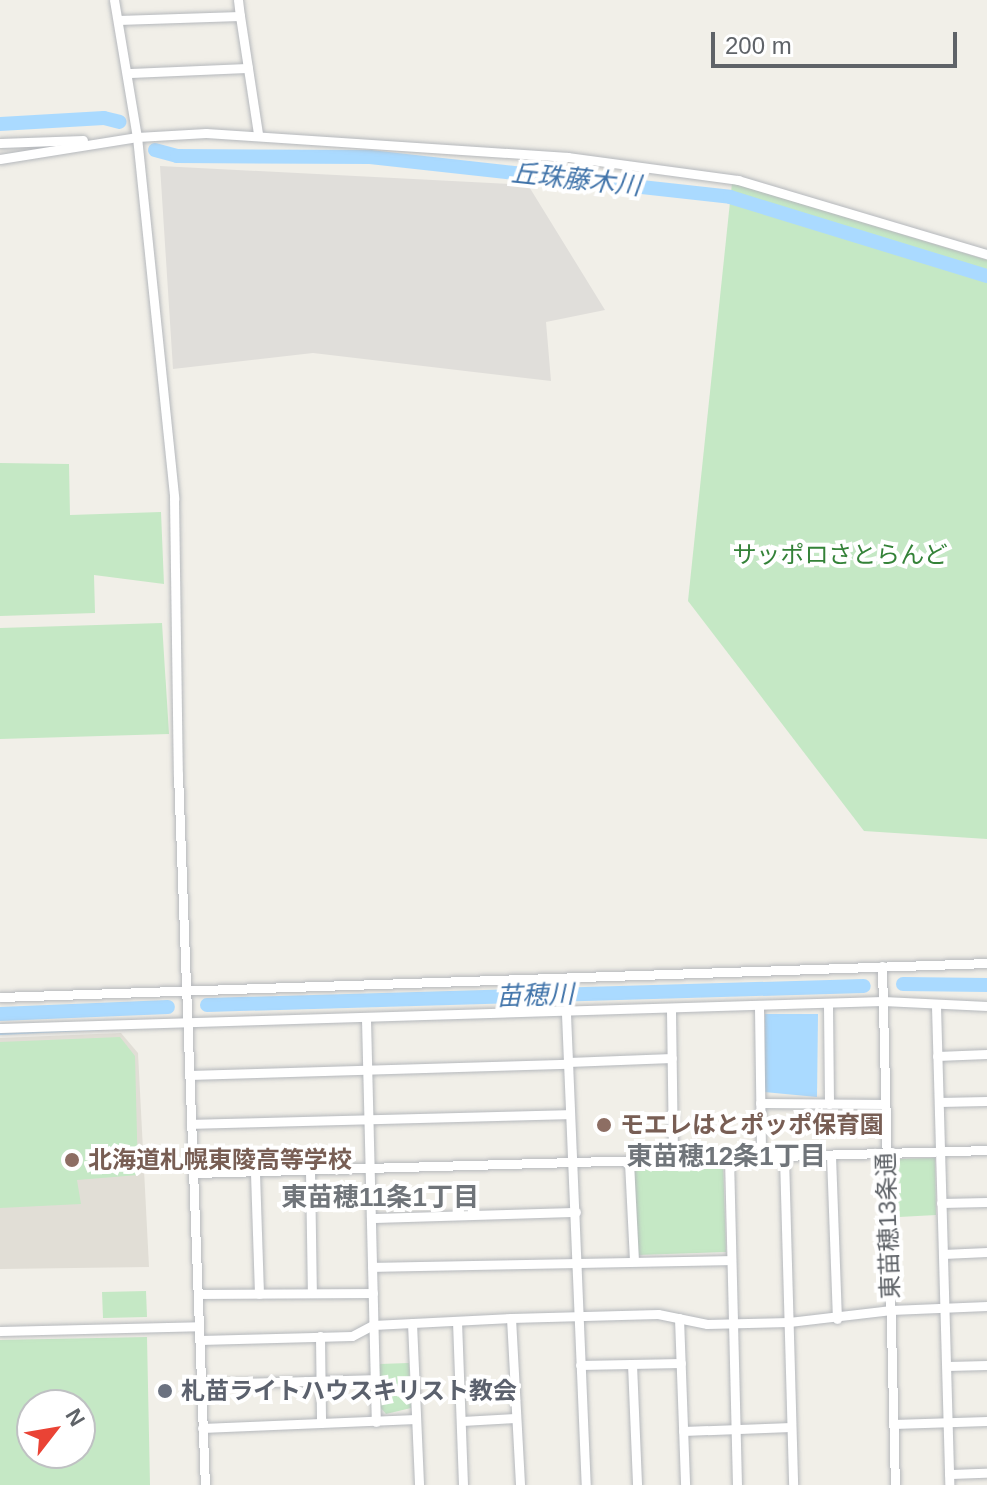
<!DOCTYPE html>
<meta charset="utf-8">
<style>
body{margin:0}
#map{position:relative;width:987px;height:1485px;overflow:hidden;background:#f1efe8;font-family:Arial,"Noto Sans JP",sans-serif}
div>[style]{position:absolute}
.industrial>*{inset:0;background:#e0deda}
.education>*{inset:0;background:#e1ded6}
.green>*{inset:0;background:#c5e8c5}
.water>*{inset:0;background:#aadaff}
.stream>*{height:2px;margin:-1px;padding:0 1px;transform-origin:1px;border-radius:1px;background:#aadaff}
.river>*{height:14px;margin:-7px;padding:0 7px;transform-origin:7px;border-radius:7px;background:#aadaff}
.roads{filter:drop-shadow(0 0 2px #b5b8bc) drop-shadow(0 0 2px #b5b8bc)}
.minor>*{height:9px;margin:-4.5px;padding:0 4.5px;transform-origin:4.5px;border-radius:4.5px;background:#fff}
.dots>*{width:22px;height:22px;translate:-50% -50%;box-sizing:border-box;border:4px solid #fff;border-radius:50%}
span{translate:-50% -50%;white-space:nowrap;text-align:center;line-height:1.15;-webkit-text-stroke:8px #fff;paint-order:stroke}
.park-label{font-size:24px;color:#348238}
.education-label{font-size:24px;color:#785e54;font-weight:700}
.left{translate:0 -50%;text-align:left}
.street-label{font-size:24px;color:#5f6368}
.worship-label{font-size:24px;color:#5b616d;font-weight:700}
.water-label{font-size:26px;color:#4174aa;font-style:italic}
.neighbourhood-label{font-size:26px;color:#70757a;font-weight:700}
.north{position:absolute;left:16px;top:1389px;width:80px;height:80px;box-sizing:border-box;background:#fff;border:2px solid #bfc1c3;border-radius:50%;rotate:59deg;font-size:22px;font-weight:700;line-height:32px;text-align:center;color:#5f6368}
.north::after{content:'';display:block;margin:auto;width:28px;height:36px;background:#ea4335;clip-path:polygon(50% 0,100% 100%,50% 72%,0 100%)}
.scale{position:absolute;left:711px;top:32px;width:246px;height:36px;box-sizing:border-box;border:4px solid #5f6368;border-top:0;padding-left:10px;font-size:24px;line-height:28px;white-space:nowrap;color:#5f6368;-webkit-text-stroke:6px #fff;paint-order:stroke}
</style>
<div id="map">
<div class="industrial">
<div style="clip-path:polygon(160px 166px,528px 185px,605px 310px,546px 322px,551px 381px,313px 353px,173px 369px)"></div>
</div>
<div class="education">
<div style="clip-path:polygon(121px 1033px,138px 1053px,149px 1267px,0 1269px,0 1038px)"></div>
</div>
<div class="green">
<div style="clip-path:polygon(732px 183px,987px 260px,987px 839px,864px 831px,688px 601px)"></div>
<div style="clip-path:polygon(0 463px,69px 464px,70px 515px,161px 512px,164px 584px,94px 575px,95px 613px,0 616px)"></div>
<div style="clip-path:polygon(162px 623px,169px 734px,0 739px,0 628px)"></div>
<div style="clip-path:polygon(120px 1037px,135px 1056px,138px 1175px,77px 1180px,81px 1204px,0 1208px,0 1042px)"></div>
<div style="clip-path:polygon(935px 1158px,936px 1215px,899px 1217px,895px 1159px)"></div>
<div style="clip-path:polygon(723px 1160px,726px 1252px,637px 1255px,633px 1163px)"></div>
<div style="clip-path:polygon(146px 1291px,147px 1317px,103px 1318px,102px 1292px)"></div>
<div style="clip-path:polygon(evenodd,147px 1337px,150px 1485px,0 1485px,0 1340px,147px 1337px,32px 1405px,80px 1405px,80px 1453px,32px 1453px,32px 1405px)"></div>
<div style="clip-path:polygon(409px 1363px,411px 1408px,386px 1414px,380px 1407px,379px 1364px)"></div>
</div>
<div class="water">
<div style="clip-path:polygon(765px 1014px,818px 1014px,817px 1097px,764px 1092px)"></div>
</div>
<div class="stream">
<div style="left:0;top:1034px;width:103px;rotate:-2.8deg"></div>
</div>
<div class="river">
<div style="left:0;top:124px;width:104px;rotate:-3.3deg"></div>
<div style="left:104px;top:118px;width:16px;rotate:14deg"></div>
<div style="left:155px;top:150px;width:23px;rotate:15deg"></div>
<div style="left:177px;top:156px;width:193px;rotate:0.3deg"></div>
<div style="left:370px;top:157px;width:362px;rotate:6.3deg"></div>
<div style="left:730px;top:197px;width:269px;rotate:17.1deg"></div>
<div style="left:903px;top:984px;width:84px;rotate:0.7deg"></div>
<div style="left:207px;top:1005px;width:657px;rotate:-1.66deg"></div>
<div style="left:0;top:1014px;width:168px;rotate:-2.4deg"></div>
</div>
<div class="roads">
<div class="minor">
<div style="left:114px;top:0;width:139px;rotate:80.5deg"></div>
<div style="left:137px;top:137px;width:363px;rotate:84.1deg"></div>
<div style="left:174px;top:498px;width:276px;rotate:89.2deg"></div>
<div style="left:178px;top:774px;width:712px;rotate:87.83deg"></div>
<div style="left:238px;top:0;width:16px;rotate:83deg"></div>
<div style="left:118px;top:20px;width:122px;rotate:-1.9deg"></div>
<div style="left:240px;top:16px;width:119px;rotate:81.3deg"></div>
<div style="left:129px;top:73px;width:119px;rotate:-2.4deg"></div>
<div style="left:0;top:143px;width:83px;rotate:-2.1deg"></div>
<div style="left:0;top:159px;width:139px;rotate:-9.1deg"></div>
<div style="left:137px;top:137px;width:69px;rotate:-3.3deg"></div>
<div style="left:206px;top:133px;width:363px;rotate:3.8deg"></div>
<div style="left:568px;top:157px;width:172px;rotate:7.7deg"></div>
<div style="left:738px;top:180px;width:260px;rotate:16.6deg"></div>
<div style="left:882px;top:966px;width:519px;rotate:88.57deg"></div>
<div style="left:0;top:997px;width:988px;rotate:-1.97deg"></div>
<div style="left:828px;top:1006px;width:98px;rotate:89.4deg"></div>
<div style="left:936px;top:1006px;width:479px;rotate:88.4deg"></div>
<div style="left:759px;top:1008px;width:150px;rotate:89.2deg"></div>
<div style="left:671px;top:1011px;width:148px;rotate:89.2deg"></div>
<div style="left:566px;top:1014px;width:471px;rotate:87.6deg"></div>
<div style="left:366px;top:1019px;width:403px;rotate:88.6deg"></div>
<div style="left:0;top:1028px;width:883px;rotate:-1.75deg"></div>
<div style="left:883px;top:1001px;width:104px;rotate:2.8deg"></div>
<div style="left:937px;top:1056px;width:50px;rotate:-2.3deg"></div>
<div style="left:568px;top:1062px;width:104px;rotate:-2.2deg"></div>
<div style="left:189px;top:1075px;width:379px;rotate:-1.7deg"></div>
<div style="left:939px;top:1102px;width:48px;rotate:-1.2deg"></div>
<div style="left:760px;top:1103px;width:125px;rotate:0.5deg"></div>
<div style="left:191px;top:1124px;width:379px;rotate:-1.5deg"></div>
<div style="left:831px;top:1156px;width:163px;rotate:87.9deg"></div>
<div style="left:784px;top:1157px;width:328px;rotate:88.4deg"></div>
<div style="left:729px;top:1158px;width:327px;rotate:88.6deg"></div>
<div style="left:629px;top:1162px;width:99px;rotate:87.1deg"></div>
<div style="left:310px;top:1171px;width:122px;rotate:89.1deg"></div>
<div style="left:194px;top:1173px;width:793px;rotate:-1.66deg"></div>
<div style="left:255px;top:1173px;width:121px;rotate:88.1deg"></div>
<div style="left:941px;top:1203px;width:46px;rotate:-1.2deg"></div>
<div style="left:371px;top:1218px;width:205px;rotate:-1.7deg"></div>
<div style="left:943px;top:1254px;width:44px;rotate:-2.6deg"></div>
<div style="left:372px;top:1267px;width:359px;rotate:-1.1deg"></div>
<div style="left:198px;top:1294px;width:175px;rotate:-0.3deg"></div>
<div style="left:511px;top:1318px;width:167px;rotate:86.9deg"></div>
<div style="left:679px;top:1318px;width:167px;rotate:87.9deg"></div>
<div style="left:457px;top:1321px;width:164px;rotate:87.9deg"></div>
<div style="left:412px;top:1323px;width:162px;rotate:87.5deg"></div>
<div style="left:0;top:1331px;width:199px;rotate:-1.4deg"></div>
<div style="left:320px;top:1336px;width:87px;rotate:89.3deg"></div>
<div style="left:200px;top:1340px;width:152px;rotate:-1.5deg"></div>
<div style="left:352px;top:1336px;width:24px;rotate:-28deg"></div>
<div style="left:373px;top:1325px;width:138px;rotate:-2.9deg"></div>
<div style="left:511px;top:1318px;width:147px;rotate:-1.6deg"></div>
<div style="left:658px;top:1314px;width:50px;rotate:11.5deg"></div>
<div style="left:707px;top:1324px;width:82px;rotate:-1.4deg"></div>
<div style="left:789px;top:1322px;width:103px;rotate:-6.7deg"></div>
<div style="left:891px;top:1310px;width:96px;rotate:-2.4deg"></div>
<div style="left:632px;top:1364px;width:121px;rotate:87.6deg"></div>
<div style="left:580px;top:1365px;width:101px;rotate:-1.1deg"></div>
<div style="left:947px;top:1366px;width:40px;rotate:-1.4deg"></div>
<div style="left:201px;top:1384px;width:174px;rotate:-1.6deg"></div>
<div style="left:462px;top:1421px;width:53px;rotate:-3.2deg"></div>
<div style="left:893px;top:1424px;width:94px;rotate:-1.8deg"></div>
<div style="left:202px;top:1428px;width:214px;rotate:-2.4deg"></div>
<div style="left:683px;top:1431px;width:108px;rotate:-2.1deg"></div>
<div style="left:949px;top:1474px;width:38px;rotate:-2deg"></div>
</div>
</div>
<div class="dots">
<div style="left:604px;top:1125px;background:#8d6e63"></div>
<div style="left:72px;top:1160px;background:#8d6e63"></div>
<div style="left:165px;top:1391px;background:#6b7280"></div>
</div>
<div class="park-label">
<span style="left:840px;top:555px">サッポロさとらんど</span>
</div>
<div class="education-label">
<span class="left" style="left:620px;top:1125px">モエレはとポッポ保育園</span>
<span class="left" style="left:88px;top:1160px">北海道札幌東陵高等学校</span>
</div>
<div class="street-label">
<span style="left:888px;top:1226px;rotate:-92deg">東苗穂13条通</span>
</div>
<div class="worship-label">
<span class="left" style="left:181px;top:1391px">札苗ライトハウスキリスト教会</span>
</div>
<div class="water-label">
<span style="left:576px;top:180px;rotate:6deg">丘珠藤木川</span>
<span style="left:535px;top:996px;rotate:-2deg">苗穂川</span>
</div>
<div class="neighbourhood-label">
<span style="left:726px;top:1157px">東苗穂12条1丁目</span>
<span style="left:380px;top:1198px">東苗穂11条1丁目</span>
</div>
<div class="north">N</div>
<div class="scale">200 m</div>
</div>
